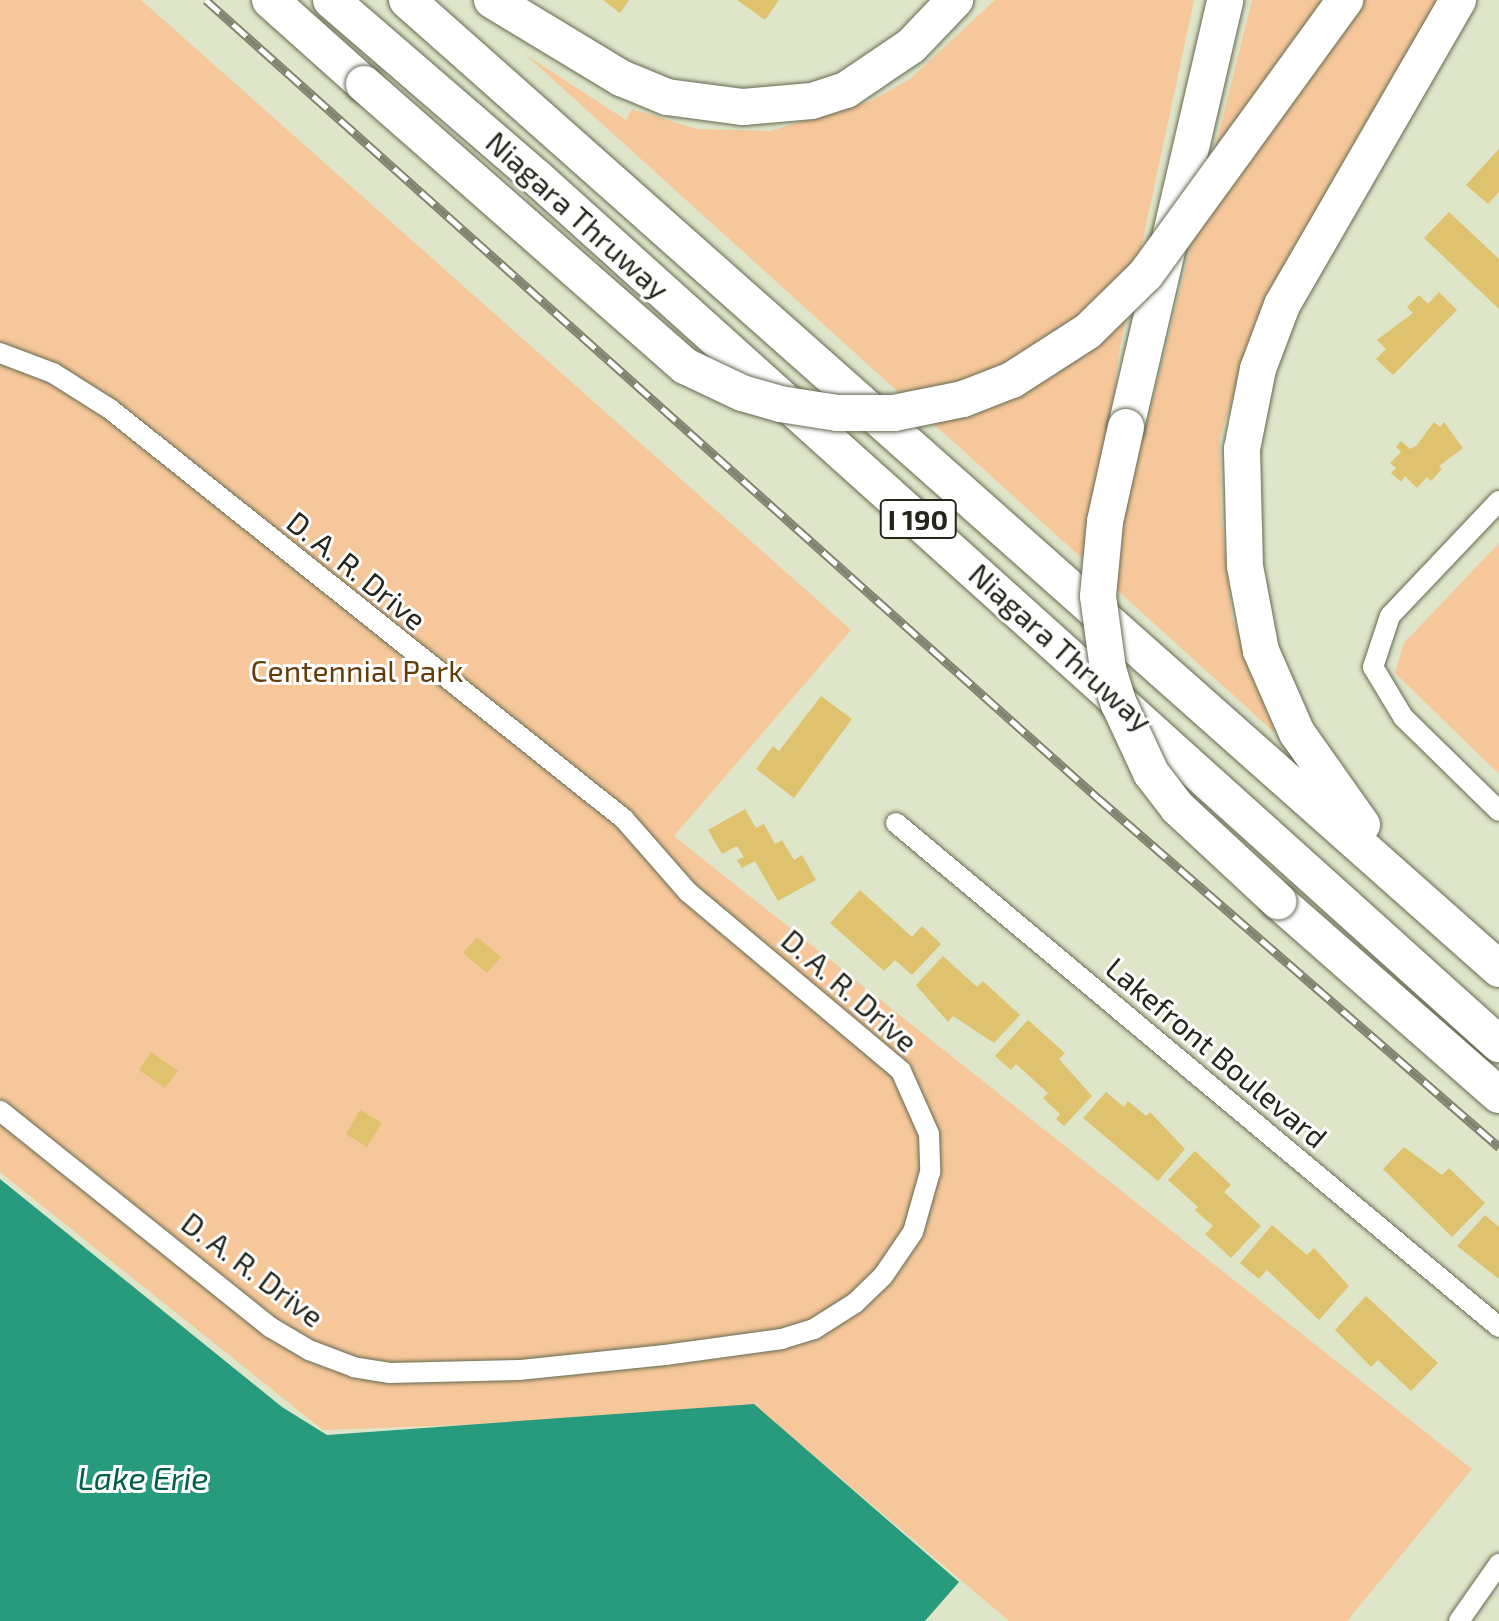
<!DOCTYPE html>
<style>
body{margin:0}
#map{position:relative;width:1499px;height:1621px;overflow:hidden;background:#dee5c9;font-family:"Exo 2",sans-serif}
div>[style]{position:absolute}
.green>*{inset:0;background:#f6c79a}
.water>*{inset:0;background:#289b7e}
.building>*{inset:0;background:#dec26d}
.roads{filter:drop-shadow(0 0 2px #646a51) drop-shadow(0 0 2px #646a51)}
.minor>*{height:20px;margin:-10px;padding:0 10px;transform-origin:10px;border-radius:10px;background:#fff}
.motorway>*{height:36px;margin:-18px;padding:0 18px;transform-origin:18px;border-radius:18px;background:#fff}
.rail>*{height:9px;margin-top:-4.5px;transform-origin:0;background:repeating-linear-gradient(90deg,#fff 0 18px,#808471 0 36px);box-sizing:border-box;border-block:2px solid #808471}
.bridges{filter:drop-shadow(0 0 2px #646a51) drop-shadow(0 0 2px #646a51)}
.motorway-bridge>*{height:36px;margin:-18px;padding:0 18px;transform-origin:18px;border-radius:18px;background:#fff}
span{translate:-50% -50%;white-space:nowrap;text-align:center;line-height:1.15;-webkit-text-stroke:6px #fff;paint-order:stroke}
.shield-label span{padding:2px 6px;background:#fff;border:2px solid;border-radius:6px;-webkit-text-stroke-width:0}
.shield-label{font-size:28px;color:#24261c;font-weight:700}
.street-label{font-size:30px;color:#24261c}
.park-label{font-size:30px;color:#653c09}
.water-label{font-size:32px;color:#005e4a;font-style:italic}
</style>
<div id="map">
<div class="green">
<div style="clip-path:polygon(0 0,141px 0,851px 630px,674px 836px,1472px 1469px,1347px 1621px,1009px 1621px,765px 1414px,323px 1430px,0 1172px)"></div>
<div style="clip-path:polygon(995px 0,1194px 0,1119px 352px,1110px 429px,1143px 439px,1252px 0,1439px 0,1256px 329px,1220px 437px,1221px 512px,1232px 617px,1275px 733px,526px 55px,626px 120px,632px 109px,697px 129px,770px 131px,871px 101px,910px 79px)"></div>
<div style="clip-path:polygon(1499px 543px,1499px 774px,1395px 673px,1404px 643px)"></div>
</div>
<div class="water">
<div style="clip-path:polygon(0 1179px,282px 1407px,327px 1435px,754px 1404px,959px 1582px,925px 1621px,0 1621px)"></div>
</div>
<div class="building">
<div style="clip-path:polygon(603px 0,629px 0,620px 13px)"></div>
<div style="clip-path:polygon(737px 0,779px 0,765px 20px)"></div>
<div style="clip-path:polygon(1499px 149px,1499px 192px,1488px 204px,1466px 185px)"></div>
<div style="clip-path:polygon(1449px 212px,1499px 259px,1499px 309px,1424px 238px)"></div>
<div style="clip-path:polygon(1439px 292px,1457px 310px,1393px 375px,1376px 359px,1386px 349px,1377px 340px,1413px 313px,1407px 307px,1419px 295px,1428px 304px)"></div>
<div style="clip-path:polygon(1434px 422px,1440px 427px,1444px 422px,1463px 448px,1439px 466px,1442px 469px,1431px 481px,1427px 477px,1417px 488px,1405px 476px,1401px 482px,1391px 473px,1396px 468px,1390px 463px,1401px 452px,1396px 447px,1401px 441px,1410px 449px,1417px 445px)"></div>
<div style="clip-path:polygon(821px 696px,852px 719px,794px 798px,756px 769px,773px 746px,779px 751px)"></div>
<div style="clip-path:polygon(745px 809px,756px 828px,764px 824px,775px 844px,782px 840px,794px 860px,802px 855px,816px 880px,778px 901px,755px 861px,742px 868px,737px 860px,744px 857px,737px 846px,722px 854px,708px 830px)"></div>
<div style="clip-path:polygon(860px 890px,912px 937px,922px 926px,941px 944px,912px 975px,895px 960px,884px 971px,830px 923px)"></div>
<div style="clip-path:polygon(477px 937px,501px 957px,487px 973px,463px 953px)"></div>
<div style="clip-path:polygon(943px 956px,977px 987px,983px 981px,1020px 1015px,994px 1043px,953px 1016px,948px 1022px,916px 985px)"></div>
<div style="clip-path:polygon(1028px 1020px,1065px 1053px,1059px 1059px,1092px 1096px,1064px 1126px,1056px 1119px,1060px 1114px,1043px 1098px,1048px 1093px,1016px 1064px,1011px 1070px,995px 1056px)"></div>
<div style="clip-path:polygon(151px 1052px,178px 1071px,165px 1088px,139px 1070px)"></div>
<div style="clip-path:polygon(1106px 1092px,1124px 1107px,1128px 1101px,1146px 1116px,1150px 1112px,1185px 1149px,1158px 1181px,1083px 1118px)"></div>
<div style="clip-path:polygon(360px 1110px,382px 1123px,367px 1147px,346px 1134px)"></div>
<div style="clip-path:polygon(1404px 1147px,1442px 1175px,1449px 1168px,1485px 1203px,1452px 1237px,1383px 1169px)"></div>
<div style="clip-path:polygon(1195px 1151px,1231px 1185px,1224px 1192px,1261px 1226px,1231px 1258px,1205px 1234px,1213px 1226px,1195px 1210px,1198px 1207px,1168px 1180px)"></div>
<div style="clip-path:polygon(1485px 1215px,1499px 1227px,1499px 1279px,1457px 1246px)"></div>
<div style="clip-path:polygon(1272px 1225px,1307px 1255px,1314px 1248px,1349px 1286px,1319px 1320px,1267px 1270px,1259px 1279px,1240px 1263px)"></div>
<div style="clip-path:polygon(1366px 1296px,1438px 1363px,1411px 1391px,1378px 1360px,1371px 1367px,1335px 1330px)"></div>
</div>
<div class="roads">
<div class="minor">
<div style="left:0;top:353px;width:57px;rotate:20.7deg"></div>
<div style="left:53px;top:373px;width:67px;rotate:32.3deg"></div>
<div style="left:110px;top:409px;width:657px;rotate:38.58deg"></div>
<div style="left:624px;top:819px;width:97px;rotate:48.8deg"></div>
<div style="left:688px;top:892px;width:278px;rotate:40deg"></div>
<div style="left:901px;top:1071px;width:69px;rotate:66deg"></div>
<div style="left:929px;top:1134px;width:38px;rotate:88deg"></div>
<div style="left:930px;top:1172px;width:62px;rotate:105.8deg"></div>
<div style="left:913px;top:1232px;width:53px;rotate:124.3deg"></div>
<div style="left:883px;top:1276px;width:39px;rotate:136deg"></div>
<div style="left:855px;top:1303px;width:49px;rotate:147.6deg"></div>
<div style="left:814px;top:1329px;width:34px;rotate:163deg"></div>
<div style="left:782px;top:1339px;width:118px;rotate:172.2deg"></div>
<div style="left:665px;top:1355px;width:147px;rotate:174.1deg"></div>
<div style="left:519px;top:1370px;width:129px;rotate:178.7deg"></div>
<div style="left:390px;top:1373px;width:36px;rotate:-171deg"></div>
<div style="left:354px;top:1367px;width:48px;rotate:-159.3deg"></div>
<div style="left:309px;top:1350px;width:45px;rotate:-149.5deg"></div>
<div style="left:270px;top:1327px;width:346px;rotate:-141.3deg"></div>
<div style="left:1499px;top:501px;width:158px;rotate:133.5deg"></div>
<div style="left:1390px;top:616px;width:54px;rotate:108.4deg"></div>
<div style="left:1373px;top:667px;width:58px;rotate:59deg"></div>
<div style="left:1403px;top:717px;width:134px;rotate:44.4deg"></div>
<div style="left:896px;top:823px;width:786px;rotate:39.89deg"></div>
<div style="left:1459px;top:1621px;width:70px;rotate:-54.9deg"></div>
</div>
<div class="motorway">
<div style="left:270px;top:0;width:126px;rotate:41.8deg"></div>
<div style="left:331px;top:0;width:271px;rotate:40.8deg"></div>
<div style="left:536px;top:177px;width:1296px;rotate:42deg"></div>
<div style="left:407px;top:0;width:1460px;rotate:41.58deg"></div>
<div style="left:492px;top:0;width:151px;rotate:31.2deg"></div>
<div style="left:621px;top:78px;width:50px;rotate:22.4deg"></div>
<div style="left:667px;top:97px;width:77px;rotate:7.5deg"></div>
<div style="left:743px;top:107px;width:69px;rotate:-5deg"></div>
<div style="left:812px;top:101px;width:36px;rotate:-18deg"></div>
<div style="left:846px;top:90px;width:78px;rotate:-34.1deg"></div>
<div style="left:911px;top:46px;width:64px;rotate:-46.3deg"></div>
<div style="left:1126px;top:427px;width:438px;rotate:-76.9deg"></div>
<div style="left:1362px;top:825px;width:113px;rotate:-125.2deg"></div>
<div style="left:1297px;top:733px;width:90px;rotate:-113.7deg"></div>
<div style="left:1261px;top:651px;width:86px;rotate:-100.7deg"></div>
<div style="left:1245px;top:566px;width:117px;rotate:-91.5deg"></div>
<div style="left:1242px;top:449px;width:82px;rotate:-78.7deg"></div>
<div style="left:1258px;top:369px;width:68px;rotate:-69.4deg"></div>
<div style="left:1282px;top:305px;width:352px;rotate:-60deg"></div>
<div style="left:1278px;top:901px;width:294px;rotate:41.3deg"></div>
</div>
</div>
<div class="rail">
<div style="left:206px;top:0;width:1197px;rotate:41.82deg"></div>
<div style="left:1098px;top:798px;width:532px;rotate:41.03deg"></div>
</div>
<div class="bridges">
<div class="motorway-bridge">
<div style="left:364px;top:84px;width:427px;rotate:41.3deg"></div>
<div style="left:685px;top:366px;width:63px;rotate:25.3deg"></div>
<div style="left:742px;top:393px;width:40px;rotate:16deg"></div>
<div style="left:780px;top:404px;width:58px;rotate:9deg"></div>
<div style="left:837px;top:413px;width:57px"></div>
<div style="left:894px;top:413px;width:70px;rotate:-11.5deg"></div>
<div style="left:963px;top:399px;width:53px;rotate:-21.2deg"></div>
<div style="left:1012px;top:380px;width:90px;rotate:-32.8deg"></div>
<div style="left:1088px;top:331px;width:81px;rotate:-44.5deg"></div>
<div style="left:1146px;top:274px;width:339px;rotate:-54deg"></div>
<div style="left:1126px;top:427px;width:97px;rotate:102.5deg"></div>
<div style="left:1105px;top:522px;width:74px;rotate:95.4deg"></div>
<div style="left:1098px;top:596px;width:74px;rotate:82.2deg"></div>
<div style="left:1108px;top:669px;width:37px;rotate:73deg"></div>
<div style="left:1119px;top:704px;width:76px;rotate:65.1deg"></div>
<div style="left:1151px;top:773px;width:44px;rotate:52.4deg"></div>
<div style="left:1178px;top:808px;width:137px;rotate:42.9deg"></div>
</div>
</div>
<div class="shield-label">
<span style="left:918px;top:519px">I 190</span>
</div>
<div class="street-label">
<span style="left:578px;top:215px;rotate:42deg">Niagara Thruway</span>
<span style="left:357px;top:570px;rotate:39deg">D. A. R. Drive</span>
<span style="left:1061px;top:647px;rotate:42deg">Niagara Thruway</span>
<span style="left:850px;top:990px;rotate:41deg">D. A. R. Drive</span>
<span style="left:1217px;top:1052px;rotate:40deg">Lakefront Boulevard</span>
<span style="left:253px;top:1269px;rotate:37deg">D. A. R. Drive</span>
</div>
<div class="park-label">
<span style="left:357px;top:670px">Centennial Park</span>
</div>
<div class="water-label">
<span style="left:143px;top:1477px">Lake Erie</span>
</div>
</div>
